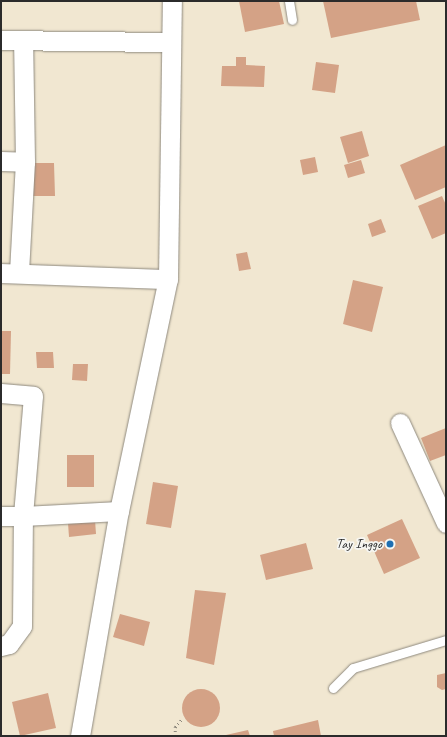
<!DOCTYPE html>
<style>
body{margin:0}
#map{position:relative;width:447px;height:737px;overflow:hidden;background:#f1e7d1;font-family:Caveat,sans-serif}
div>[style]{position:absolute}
.building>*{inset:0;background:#d4a286}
.round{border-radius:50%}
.path>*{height:2.5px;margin-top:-1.25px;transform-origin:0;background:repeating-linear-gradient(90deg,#8e897e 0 1px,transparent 0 4px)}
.roads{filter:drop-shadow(0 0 1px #8e897e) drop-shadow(0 0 1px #8e897e)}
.service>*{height:9px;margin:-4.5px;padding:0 4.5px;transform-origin:4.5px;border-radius:4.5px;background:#fff}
.minor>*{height:19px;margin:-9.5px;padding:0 9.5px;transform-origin:9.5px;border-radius:9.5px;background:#fff}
.dots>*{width:11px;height:11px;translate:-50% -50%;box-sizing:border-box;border:2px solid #f6f6f2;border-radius:50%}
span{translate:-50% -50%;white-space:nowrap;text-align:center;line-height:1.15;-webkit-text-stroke:3.5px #f6f6f2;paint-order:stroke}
.poi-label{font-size:14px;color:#2b2b2b}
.right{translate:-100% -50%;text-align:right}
.frame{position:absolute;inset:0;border:2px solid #2b2b2b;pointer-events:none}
</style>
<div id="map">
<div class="building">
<div style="clip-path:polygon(239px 1px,279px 1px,284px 24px,245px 32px)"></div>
<div style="clip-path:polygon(323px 1px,416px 1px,420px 20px,331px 38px)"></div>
<div style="clip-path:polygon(236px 57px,246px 57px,246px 65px,265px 66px,264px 87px,221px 86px,222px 66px,236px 66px)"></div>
<div style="clip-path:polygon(316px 62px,339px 65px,335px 93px,312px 90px)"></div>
<div style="clip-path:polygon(362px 131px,369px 156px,348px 163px,340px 137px)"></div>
<div style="clip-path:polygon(446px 145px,446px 187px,415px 200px,400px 165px)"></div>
<div style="clip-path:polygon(315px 157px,318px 172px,303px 175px,300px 160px)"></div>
<div style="clip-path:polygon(361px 160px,365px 173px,348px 178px,344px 165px)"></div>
<div style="clip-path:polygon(30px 163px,54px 163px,55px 196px,30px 196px)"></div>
<div style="clip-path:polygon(442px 196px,446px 205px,446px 233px,432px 239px,418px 206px)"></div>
<div style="clip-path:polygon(381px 219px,386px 232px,372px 237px,368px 224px)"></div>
<div style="clip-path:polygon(247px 252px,251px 269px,239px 271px,236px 254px)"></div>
<div style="clip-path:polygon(353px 280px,383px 287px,372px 332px,343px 324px)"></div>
<div style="clip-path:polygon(1px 331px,11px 331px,10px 374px,1px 374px)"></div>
<div style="clip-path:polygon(36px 352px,53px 352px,54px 368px,37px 368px)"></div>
<div style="clip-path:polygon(73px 364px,88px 364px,87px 381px,72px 380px)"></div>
<div style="clip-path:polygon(446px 428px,446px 455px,430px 461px,421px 438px)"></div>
<div style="clip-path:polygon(67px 455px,94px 455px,94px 487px,67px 487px)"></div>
<div style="clip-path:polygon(153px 482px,178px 486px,171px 528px,146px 524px)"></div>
<div style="clip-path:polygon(402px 519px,420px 558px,384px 574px,367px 535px)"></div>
<div style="clip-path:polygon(95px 520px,96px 534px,69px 537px,68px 523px)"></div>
<div style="clip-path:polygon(306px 543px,313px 569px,266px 580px,260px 555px)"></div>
<div style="clip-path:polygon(195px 590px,226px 593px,214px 665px,186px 658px)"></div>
<div style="clip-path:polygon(120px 614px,150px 622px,144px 646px,113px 637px)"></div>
<div style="clip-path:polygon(446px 673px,446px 689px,442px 690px,437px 687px,437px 675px)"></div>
<div class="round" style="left:182px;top:689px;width:38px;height:38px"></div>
<div style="clip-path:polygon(48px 693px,56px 728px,20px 736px,12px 702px)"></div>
<div style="clip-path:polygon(318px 720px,321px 736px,274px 736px,273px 731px)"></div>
<div style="clip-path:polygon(248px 730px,250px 736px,226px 736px,226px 735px)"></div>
</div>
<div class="path">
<div style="left:175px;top:736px;width:9px;rotate:-90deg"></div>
<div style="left:175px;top:727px;width:11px;rotate:-49deg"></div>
</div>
<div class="roads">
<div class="service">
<div style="left:289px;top:1px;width:19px;rotate:81deg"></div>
<div style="left:333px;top:688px;width:28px;rotate:-45deg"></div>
<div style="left:353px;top:668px;width:97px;rotate:-16.8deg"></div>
</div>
<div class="minor">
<div style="left:1px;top:40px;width:170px;rotate:0.7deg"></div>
<div style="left:1px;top:161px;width:24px;rotate:2deg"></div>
<div style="left:19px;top:272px;width:110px;rotate:-86.9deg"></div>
<div style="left:25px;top:162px;width:122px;rotate:-90.9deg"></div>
<div style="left:1px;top:273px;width:167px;rotate:2.1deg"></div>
<div style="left:1px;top:393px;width:32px;rotate:5deg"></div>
<div style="left:33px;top:396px;width:120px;rotate:94.8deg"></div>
<div style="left:23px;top:516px;width:22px;rotate:180deg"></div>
<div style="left:400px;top:423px;width:110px;rotate:65.3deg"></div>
<div style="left:1px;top:646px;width:8px;rotate:-14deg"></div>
<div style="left:9px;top:644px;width:22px;rotate:-54deg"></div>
<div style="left:22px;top:626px;width:110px;rotate:-89.5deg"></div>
<div style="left:23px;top:516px;width:96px;rotate:-3deg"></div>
<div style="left:80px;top:736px;width:228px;rotate:-80.2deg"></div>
<div style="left:119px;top:511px;width:237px;rotate:-78.1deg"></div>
<div style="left:168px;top:279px;width:278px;rotate:-89.2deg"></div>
</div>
</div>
<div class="dots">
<div style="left:390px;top:544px;background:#1f6fb2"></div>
</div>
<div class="poi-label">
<span class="right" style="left:382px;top:544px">Tay Inggo</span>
</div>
<div class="frame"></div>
</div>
